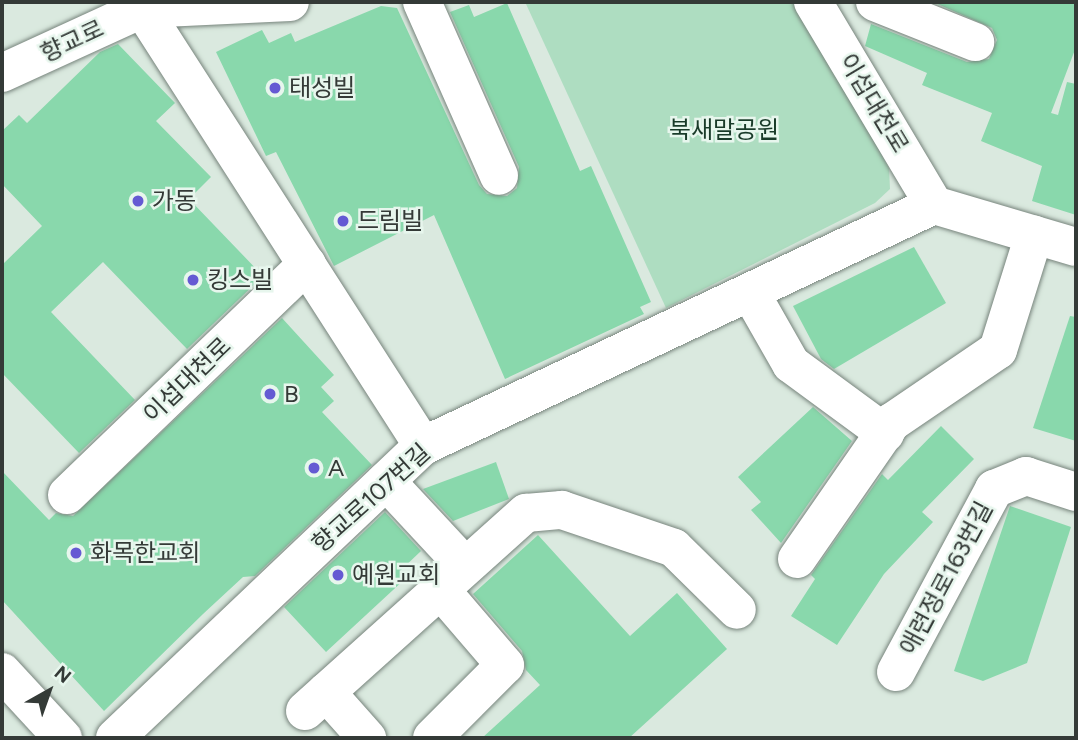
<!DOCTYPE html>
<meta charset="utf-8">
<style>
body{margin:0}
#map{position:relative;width:1078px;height:740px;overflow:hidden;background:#dae9df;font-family:Figtree,"Noto Sans KR",sans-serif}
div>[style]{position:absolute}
.green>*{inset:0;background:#aeddc1}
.building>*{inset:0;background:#89d8ac}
.roads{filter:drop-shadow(0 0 2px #77847c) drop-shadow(0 0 2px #77847c)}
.minor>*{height:38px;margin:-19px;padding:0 19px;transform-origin:19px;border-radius:19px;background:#fff}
.dots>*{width:19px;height:19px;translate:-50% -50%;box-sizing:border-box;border:4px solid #e7f6ed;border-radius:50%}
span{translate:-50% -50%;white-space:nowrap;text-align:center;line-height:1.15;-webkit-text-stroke:5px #e7f6ed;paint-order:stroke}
.street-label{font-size:24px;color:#343a37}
.poi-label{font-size:24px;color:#343a37}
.left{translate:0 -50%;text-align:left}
.park-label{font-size:24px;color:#193b29}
.frame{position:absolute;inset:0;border:4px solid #343a37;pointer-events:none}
.north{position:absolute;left:14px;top:656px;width:70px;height:70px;-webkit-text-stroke:5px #e7f6ed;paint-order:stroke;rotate:40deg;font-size:19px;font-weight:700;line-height:28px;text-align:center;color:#343a37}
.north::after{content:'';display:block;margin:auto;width:24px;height:32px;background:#343a37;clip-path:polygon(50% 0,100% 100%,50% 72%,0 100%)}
</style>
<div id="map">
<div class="green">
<div style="clip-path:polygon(799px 2px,889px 168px,890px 189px,875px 203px,666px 308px,526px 4px)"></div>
</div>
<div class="building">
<div style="clip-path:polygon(933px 2px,1076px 2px,1076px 47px,1051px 113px,1058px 115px,1067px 82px,1076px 84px,1076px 215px,1032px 201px,1042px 166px,981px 141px,992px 113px,922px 85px,927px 73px,865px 46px,871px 24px,967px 62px,989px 59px,997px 40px,992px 28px)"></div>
<div style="clip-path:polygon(507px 3px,580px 171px,591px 166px,651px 302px,640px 307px,644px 314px,505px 379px,434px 215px,334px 266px,276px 152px,266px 156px,216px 52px,262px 30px,269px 43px,291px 33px,295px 42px,381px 6px,397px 8px,479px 185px,487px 194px,507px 196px,517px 188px,519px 167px,450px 12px,469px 5px,474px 17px)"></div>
<div style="clip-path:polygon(118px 44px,175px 103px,156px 121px,211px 177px,189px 199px,263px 276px,187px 349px,103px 262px,51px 312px,135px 400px,79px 453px,2px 373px,2px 265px,42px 226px,2px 184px,2px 131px,19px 115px,27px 123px,100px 52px)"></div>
<div style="clip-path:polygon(914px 247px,946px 303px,834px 369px,821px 359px,793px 306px)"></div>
<div style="clip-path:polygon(1070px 316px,1076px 317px,1076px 441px,1033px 428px)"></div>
<div style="clip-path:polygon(282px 318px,334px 375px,321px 387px,334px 401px,322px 412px,372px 465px,255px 576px,243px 577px,203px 614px,104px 711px,2px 600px,2px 471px,49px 520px,56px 513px,73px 516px)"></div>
<div style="clip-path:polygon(813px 407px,852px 441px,781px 543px,751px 510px,761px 502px,738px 477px)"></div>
<div style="clip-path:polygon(941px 426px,974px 459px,922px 512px,933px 522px,884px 574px,837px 645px,791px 616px,815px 579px,811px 575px,882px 474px,888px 480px)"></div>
<div style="clip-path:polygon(496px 462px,509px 499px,453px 521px,423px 489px)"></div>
<div style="clip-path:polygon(1010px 506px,1071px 527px,1027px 663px,983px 681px,954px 671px)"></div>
<div style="clip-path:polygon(385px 512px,421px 551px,400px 571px,406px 578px,326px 652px,284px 607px)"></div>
<div style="clip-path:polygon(538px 535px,630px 636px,677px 593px,727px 649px,629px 738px,482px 738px,540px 685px,526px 670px,522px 651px,473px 594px)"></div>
</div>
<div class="roads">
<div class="minor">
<div style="left:138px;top:2px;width:528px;rotate:57.3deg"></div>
<div style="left:422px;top:2px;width:190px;rotate:66.1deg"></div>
<div style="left:813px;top:2px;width:236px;rotate:59.2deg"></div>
<div style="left:875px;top:2px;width:108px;rotate:21.8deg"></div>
<div style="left:2px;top:73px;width:154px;rotate:-24.6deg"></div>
<div style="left:142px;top:9px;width:148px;rotate:-2.7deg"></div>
<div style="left:750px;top:292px;width:83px;rotate:60.3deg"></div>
<div style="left:791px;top:364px;width:117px;rotate:36.3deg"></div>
<div style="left:386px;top:481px;width:115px;rotate:47.1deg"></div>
<div style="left:67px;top:495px;width:333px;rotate:-43.9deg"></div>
<div style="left:797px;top:559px;width:167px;rotate:-55.3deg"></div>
<div style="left:892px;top:422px;width:128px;rotate:-34.2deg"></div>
<div style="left:998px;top:350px;width:121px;rotate:-72.6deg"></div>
<div style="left:2px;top:672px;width:90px;rotate:47.3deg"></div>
<div style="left:896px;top:672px;width:208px;rotate:-61.8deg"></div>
<div style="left:994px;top:489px;width:35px;rotate:-22deg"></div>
<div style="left:1026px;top:476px;width:52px;rotate:17.7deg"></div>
<div style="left:326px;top:692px;width:62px;rotate:48.3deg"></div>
<div style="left:305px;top:711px;width:297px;rotate:-41.9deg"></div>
<div style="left:526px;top:513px;width:36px;rotate:-5deg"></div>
<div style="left:562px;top:510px;width:118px;rotate:18.7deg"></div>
<div style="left:674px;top:548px;width:88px;rotate:44.5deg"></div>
<div style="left:115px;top:738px;width:424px;rotate:-43.5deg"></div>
<div style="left:423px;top:446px;width:565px;rotate:-25.25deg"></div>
<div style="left:934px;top:205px;width:148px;rotate:16.5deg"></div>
<div style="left:432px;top:738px;width:103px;rotate:-45deg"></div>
<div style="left:505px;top:665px;width:101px;rotate:-130.6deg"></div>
</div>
</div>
<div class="dots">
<div style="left:275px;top:88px;background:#655ad3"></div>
<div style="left:138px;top:201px;background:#655ad3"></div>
<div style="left:343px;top:221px;background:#655ad3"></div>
<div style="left:193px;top:280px;background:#655ad3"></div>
<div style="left:270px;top:394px;background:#655ad3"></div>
<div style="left:314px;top:468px;background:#655ad3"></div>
<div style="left:76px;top:553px;background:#655ad3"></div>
<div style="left:338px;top:575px;background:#655ad3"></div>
</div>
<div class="street-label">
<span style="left:72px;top:41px;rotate:-25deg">향교로</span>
<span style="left:874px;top:103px;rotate:59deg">이섭대천로</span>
<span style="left:187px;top:380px;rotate:-44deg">이섭대천로</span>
<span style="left:371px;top:498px;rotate:-42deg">향교로107번길</span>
<span style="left:946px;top:578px;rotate:-62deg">애련정로163번길</span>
</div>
<div class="poi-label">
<span class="left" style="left:289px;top:88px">태성빌</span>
<span class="left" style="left:152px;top:201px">가동</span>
<span class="left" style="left:357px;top:221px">드림빌</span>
<span class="left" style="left:207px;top:280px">킹스빌</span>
<span class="left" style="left:284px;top:394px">B</span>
<span class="left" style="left:328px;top:468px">A</span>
<span class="left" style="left:90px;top:553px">화목한교회</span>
<span class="left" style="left:352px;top:575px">예원교회</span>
</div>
<div class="park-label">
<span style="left:724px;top:130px">북새말공원</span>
</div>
<div class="frame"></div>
<div class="north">N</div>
</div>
